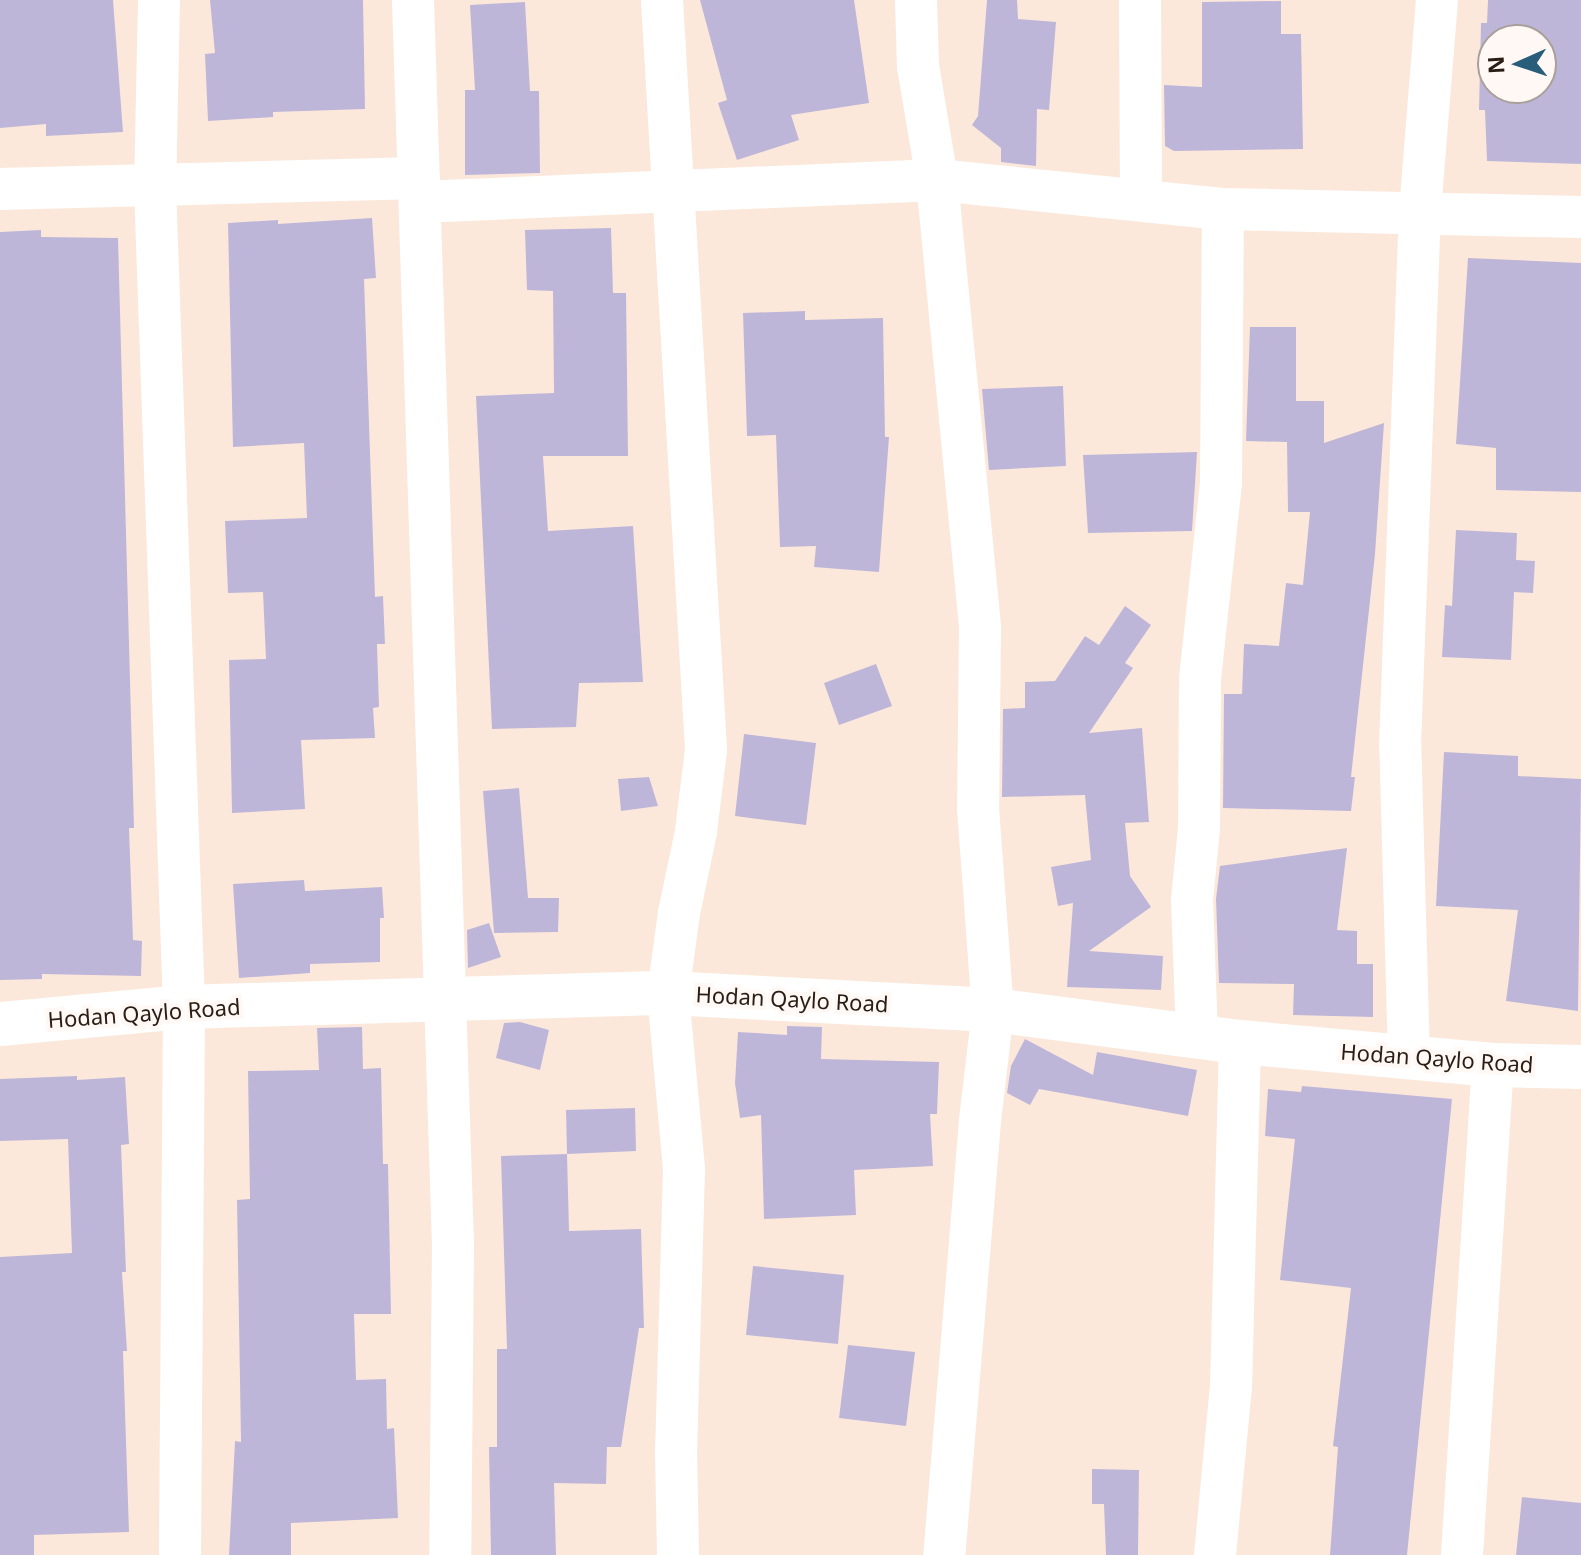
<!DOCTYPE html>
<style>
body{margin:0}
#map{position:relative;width:1581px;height:1555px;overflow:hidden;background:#fce8db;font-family:"Noto Sans",sans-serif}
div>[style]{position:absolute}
.building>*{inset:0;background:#beb6d8}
.minor>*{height:42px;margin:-21px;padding:0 21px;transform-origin:21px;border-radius:21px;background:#fff}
.tertiary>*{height:44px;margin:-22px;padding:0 22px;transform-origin:22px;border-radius:22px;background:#fff}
span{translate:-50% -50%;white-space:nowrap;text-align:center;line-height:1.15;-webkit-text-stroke:8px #fff8f4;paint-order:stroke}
.street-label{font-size:22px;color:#291d15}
.north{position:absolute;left:1477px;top:24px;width:80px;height:80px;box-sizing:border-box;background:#fff8f4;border:2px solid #a9a09b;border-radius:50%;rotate:267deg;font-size:22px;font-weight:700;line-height:32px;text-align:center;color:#291d15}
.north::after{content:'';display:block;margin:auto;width:28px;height:36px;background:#295e7a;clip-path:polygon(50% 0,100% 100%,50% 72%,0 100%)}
</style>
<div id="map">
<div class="building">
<div style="clip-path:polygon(0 0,113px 0,123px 132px,46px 136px,46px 124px,0 128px)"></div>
<div style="clip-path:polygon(210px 0,363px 0,365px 109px,273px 112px,273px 117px,208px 121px,205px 54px,215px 53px)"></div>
<div style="clip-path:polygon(700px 0,854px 0,869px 103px,791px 115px,799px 140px,737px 160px,718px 103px,727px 100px)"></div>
<div style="clip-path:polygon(987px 0,1017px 0,1018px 19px,1056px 22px,1049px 110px,1037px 109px,1036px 166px,1001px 162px,1001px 148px,972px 125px,978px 116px)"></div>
<div style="clip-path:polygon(evenodd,1488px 0,1581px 0,1581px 164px,1487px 161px,1485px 110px,1479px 110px,1481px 23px,1487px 23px,1488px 0,1493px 40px,1541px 40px,1541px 88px,1493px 88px,1493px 40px)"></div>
<div style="clip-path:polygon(1281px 1px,1281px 34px,1301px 34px,1303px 149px,1174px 151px,1165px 146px,1164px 85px,1202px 87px,1202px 2px)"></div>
<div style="clip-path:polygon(525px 2px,530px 91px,539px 91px,540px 173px,465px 175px,465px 90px,475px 90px,470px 5px)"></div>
<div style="clip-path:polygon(372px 218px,376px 278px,364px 279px,375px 597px,383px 596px,385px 644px,377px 644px,379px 707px,373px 708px,375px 738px,301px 740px,305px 809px,232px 813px,229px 660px,266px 659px,263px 592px,228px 593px,225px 521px,307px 518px,304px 443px,233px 447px,228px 223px,278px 220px,278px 224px)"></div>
<div style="clip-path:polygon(611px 228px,613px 293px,626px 293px,628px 456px,543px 456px,548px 531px,633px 526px,643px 682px,579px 683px,576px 727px,492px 729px,476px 396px,554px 393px,553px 291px,527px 290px,525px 230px)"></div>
<div style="clip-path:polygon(41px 230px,41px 237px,118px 238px,134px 828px,129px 828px,133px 940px,142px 941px,141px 976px,42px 974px,42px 979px,0 980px,0 232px)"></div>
<div style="clip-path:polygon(1468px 258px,1581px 263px,1581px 492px,1496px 490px,1496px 448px,1456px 444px)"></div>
<div style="clip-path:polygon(805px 311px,805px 320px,883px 318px,885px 437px,889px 437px,879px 572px,814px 567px,816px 546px,780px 547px,776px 435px,747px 436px,743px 313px)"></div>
<div style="clip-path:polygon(1250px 327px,1296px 327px,1296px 401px,1324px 401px,1324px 443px,1384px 423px,1375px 554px,1351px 777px,1355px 777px,1351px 811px,1223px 808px,1224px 694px,1242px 694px,1244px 644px,1279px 646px,1286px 583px,1303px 585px,1310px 512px,1288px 512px,1287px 442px,1246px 441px)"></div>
<div style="clip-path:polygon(1063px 386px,1066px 466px,989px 470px,982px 389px)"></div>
<div style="clip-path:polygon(1197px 452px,1192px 531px,1088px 533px,1083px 455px)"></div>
<div style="clip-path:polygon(1456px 530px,1517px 533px,1516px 560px,1535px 561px,1533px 593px,1514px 592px,1511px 660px,1442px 657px,1445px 605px,1452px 606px)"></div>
<div style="clip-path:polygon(1125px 606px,1151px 625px,1125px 663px,1133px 668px,1089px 733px,1142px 728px,1149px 822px,1125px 823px,1130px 876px,1151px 907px,1089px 951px,1163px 956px,1161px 990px,1067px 987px,1073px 903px,1058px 906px,1051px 867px,1091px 860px,1085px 795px,1002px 797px,1003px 709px,1025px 708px,1025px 682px,1055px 681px,1085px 636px,1099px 645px)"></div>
<div style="clip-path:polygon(876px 664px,892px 706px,839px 725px,824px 683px)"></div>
<div style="clip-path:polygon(744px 734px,816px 743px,806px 825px,735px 816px)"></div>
<div style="clip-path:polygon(1444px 752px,1518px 756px,1518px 776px,1581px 779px,1578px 1011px,1506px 1001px,1518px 910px,1436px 906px)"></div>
<div style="clip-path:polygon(649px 777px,658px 806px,621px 811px,618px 779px)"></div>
<div style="clip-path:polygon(519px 788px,528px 898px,559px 898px,558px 932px,494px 933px,483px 791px)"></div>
<div style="clip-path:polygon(1347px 848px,1337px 930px,1357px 931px,1357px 964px,1373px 964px,1373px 1017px,1293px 1015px,1294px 984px,1219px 983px,1216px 899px,1220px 866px)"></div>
<div style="clip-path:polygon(304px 880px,305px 891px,382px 887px,384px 918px,380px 918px,380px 962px,310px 964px,310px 973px,239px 978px,233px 884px)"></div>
<div style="clip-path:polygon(489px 923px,501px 957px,468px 968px,467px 930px)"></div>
<div style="clip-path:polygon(520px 1022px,549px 1030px,540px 1070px,496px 1058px,504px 1023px)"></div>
<div style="clip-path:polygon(787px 1026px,822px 1027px,821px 1059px,939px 1062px,937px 1114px,930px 1114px,933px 1166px,854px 1170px,856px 1215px,764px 1219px,761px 1115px,740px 1118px,735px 1083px,738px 1032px,787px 1035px)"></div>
<div style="clip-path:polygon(362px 1027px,363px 1069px,381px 1068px,383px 1164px,388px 1164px,391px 1314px,354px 1314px,356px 1380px,386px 1379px,387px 1429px,394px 1428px,398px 1518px,291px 1523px,291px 1555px,229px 1555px,235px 1441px,241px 1442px,237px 1200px,250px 1199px,248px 1071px,319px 1070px,317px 1028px)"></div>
<div style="clip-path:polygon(1025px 1039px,1093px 1075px,1097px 1052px,1197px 1070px,1188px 1116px,1039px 1089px,1030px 1105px,1007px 1093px,1011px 1066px)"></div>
<div style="clip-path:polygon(77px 1076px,77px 1080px,125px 1077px,129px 1144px,121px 1145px,126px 1272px,122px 1272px,127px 1351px,123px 1351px,129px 1532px,34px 1535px,34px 1555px,0 1555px,0 1257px,72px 1253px,68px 1139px,0 1141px,0 1079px)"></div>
<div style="clip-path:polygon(1302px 1086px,1452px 1099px,1407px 1555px,1330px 1555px,1338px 1447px,1333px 1446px,1351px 1288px,1280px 1280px,1295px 1139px,1265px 1136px,1268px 1089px,1301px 1092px)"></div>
<div style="clip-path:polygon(635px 1108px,636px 1151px,567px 1154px,566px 1110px)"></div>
<div style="clip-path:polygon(567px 1154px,569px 1231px,641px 1229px,644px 1328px,639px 1328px,621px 1447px,607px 1447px,606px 1484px,554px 1483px,556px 1555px,491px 1555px,489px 1447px,497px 1447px,497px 1349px,507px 1349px,501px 1156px)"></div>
<div style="clip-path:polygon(753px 1266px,844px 1275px,838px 1344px,746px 1335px)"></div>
<div style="clip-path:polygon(848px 1345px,915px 1352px,906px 1426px,839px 1418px)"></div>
<div style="clip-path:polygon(1092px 1469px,1139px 1470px,1138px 1555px,1106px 1555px,1104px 1504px,1092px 1504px)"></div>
<div style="clip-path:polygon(1522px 1497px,1581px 1503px,1581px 1555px,1516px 1555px)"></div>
</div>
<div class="minor">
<div style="left:159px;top:0;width:187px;rotate:91.2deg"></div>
<div style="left:155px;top:187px;width:821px;rotate:87.97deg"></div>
<div style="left:184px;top:1007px;width:548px;rotate:90.42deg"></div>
<div style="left:413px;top:0;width:1243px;rotate:88.16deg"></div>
<div style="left:453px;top:1242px;width:313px;rotate:90.5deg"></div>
<div style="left:662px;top:0;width:751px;rotate:86.64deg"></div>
<div style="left:706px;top:750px;width:83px;rotate:97deg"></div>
<div style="left:696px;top:832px;width:83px;rotate:101.9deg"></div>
<div style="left:679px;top:913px;width:81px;rotate:97.8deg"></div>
<div style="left:668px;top:993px;width:177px;rotate:84.8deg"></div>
<div style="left:684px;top:1169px;width:281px;rotate:91.6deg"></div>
<div style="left:676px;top:1450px;width:105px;rotate:88.9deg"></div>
<div style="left:916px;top:0;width:66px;rotate:88.3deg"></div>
<div style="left:918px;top:66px;width:116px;rotate:80.5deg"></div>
<div style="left:937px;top:180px;width:450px;rotate:84.5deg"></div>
<div style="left:980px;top:628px;width:180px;rotate:90.6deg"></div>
<div style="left:978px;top:808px;width:203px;rotate:85.8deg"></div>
<div style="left:993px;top:1010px;width:112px;rotate:96.7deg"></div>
<div style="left:980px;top:1121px;width:435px;rotate:94.7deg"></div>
<div style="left:1140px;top:0;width:198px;rotate:89.7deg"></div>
<div style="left:0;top:189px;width:419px;rotate:-1.5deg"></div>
<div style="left:420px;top:202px;width:517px;rotate:-2.44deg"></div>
<div style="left:937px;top:180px;width:287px;rotate:5.8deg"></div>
<div style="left:1223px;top:209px;width:358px;rotate:1.3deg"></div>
<div style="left:1197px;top:1036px;width:136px;rotate:-92.1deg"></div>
<div style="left:1192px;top:900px;width:71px;rotate:-84.4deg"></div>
<div style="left:1199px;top:829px;width:150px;rotate:-89.6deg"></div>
<div style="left:1200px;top:679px;width:198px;rotate:-83.9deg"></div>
<div style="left:1221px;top:482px;width:273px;rotate:-89.6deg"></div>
<div style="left:1409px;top:1058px;width:313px;rotate:-91.6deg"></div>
<div style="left:1400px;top:745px;width:534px;rotate:-87.86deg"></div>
<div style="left:1420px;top:211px;width:212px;rotate:-85.4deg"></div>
<div style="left:1215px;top:1555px;width:169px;rotate:-84.6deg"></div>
<div style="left:1231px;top:1387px;width:345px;rotate:-88.5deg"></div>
<div style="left:1462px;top:1555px;width:491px;rotate:-86.4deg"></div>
</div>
<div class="tertiary">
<div style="left:0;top:1024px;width:185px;rotate:-5.3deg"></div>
<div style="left:184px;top:1007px;width:484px;rotate:-1.7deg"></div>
<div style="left:668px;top:993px;width:325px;rotate:3deg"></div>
<div style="left:993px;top:1010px;width:249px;rotate:7.4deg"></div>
<div style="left:1240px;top:1042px;width:254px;rotate:5.2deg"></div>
<div style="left:1493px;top:1065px;width:88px;rotate:1.3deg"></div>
</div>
<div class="street-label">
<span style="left:792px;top:999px;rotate:3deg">Hodan Qaylo Road</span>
<span style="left:144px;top:1013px;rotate:-4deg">Hodan Qaylo Road</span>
<span style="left:1437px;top:1058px;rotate:4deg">Hodan Qaylo Road</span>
</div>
<div class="north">N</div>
</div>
